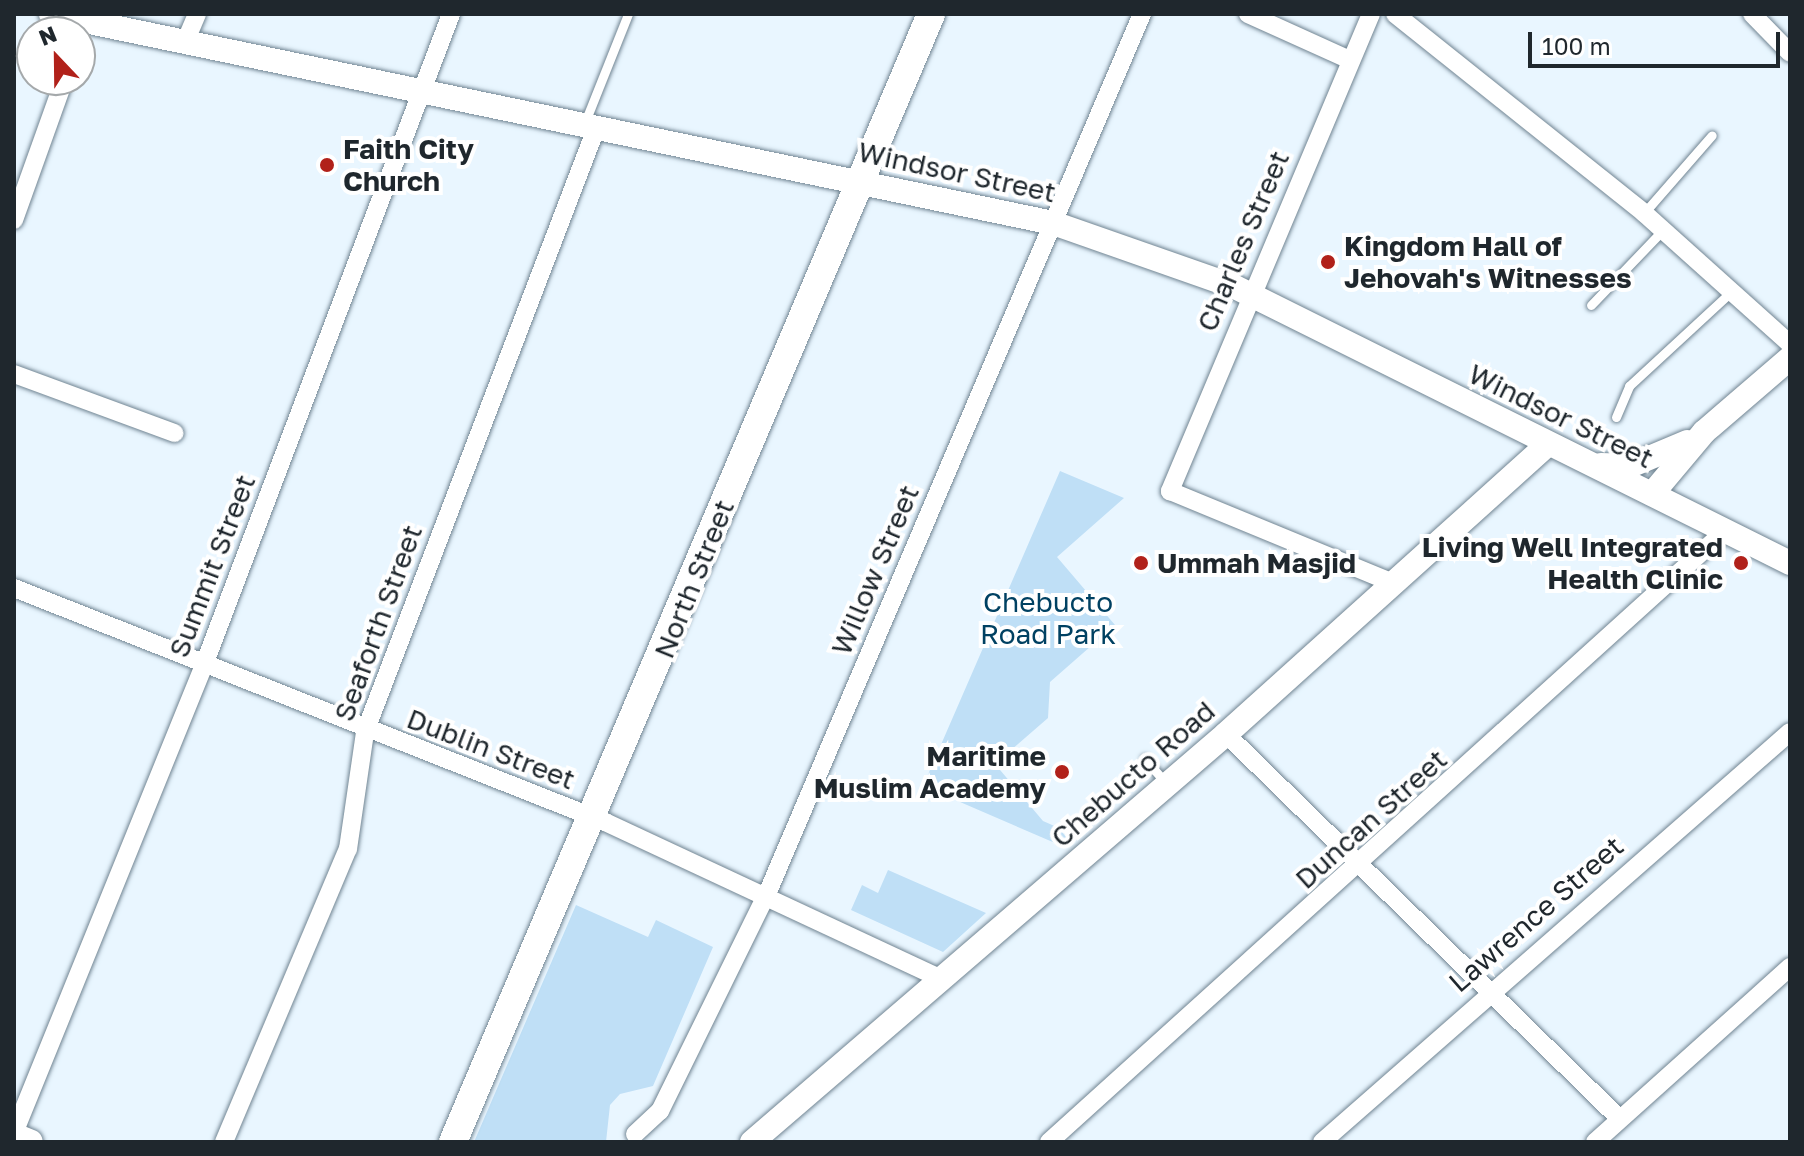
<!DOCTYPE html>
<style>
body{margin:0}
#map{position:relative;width:1804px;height:1156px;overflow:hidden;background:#e9f6ff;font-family:"Golos Text",sans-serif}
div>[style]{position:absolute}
.green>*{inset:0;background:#bfdff6}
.roads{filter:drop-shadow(0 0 2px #708492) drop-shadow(0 0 2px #708492)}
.lane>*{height:9px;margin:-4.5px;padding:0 4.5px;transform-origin:4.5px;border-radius:4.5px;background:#fff}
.street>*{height:18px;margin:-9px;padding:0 9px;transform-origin:9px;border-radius:9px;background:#fff}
.secondary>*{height:24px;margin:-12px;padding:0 12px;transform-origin:12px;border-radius:12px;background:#fff}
.primary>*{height:28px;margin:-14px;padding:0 14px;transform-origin:14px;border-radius:14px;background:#fff}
.dots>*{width:22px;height:22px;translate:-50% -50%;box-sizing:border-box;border:4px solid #fff;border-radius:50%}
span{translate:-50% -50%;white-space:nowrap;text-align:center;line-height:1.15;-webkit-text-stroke:8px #fff;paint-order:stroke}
.poi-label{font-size:28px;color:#1f272d;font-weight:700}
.left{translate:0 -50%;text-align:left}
.right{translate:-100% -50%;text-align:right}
.street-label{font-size:28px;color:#1f272d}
.park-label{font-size:28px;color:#004162}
.frame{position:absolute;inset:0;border:16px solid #1f272d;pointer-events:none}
.north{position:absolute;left:16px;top:16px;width:80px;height:80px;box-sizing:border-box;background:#fff;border:2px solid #a5a9ab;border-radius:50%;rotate:338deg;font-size:22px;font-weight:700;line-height:32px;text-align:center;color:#1f272d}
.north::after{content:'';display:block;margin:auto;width:28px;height:36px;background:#b1211a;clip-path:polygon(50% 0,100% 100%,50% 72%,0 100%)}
.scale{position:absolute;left:1528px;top:32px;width:252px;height:36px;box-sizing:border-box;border:4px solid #1f272d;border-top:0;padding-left:10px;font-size:24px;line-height:28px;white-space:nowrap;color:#1f272d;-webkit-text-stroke:6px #fff;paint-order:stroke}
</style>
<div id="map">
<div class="green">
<div style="clip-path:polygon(1060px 471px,1124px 498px,1057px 557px,1115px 625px,1050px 682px,1048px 718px,995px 764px,1043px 821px,1075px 835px,1062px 846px,923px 786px)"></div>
<div style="clip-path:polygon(888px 870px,986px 913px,943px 952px,851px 910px,862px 885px,878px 893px)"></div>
<div style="clip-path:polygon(576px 905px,648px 937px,656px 920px,713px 947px,653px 1086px,620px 1094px,610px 1105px,606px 1142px,474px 1142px)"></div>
</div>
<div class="roads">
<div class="lane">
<div style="left:585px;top:122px;width:116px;rotate:-68.3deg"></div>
<div style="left:1644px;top:213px;width:103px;rotate:-48.9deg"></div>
<div style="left:1591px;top:305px;width:104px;rotate:-46.2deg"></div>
<div style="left:1616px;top:417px;width:34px;rotate:-67deg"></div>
<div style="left:1629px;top:386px;width:140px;rotate:-42.7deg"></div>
<div style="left:1145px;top:759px;width:30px;rotate:49deg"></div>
</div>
<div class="street">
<div style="left:1248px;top:14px;width:112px;rotate:24.3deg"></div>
<div style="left:1371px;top:14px;width:518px;rotate:112.85deg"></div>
<div style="left:1170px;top:491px;width:241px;rotate:22.4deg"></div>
<div style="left:1395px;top:14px;width:319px;rotate:38.6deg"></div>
<div style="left:1644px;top:213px;width:196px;rotate:41.9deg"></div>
<div style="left:1752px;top:14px;width:54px;rotate:45.7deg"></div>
<div style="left:186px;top:40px;width:28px;rotate:-67deg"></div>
<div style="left:14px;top:220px;width:149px;rotate:-70.3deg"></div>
<div style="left:14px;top:374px;width:171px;rotate:20.2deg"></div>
<div style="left:14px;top:588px;width:636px;rotate:21.6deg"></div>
<div style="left:605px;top:822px;width:371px;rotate:25deg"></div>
<div style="left:1226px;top:734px;width:551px;rotate:44.34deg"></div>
<div style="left:14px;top:1133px;width:505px;rotate:-67.9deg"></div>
<div style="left:204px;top:665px;width:696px;rotate:-69.22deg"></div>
<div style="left:635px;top:1134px;width:34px;rotate:-43deg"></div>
<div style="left:660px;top:1111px;width:242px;rotate:-63.8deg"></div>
<div style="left:767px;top:894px;width:957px;rotate:-66.92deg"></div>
<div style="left:224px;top:1142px;width:318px;rotate:-67.1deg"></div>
<div style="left:348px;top:849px;width:118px;rotate:-81.7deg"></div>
<div style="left:365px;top:732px;width:649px;rotate:-69.05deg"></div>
<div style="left:1049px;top:1142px;width:911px;rotate:-42.11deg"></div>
<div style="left:1322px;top:1142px;width:622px;rotate:-41.22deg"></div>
<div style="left:1595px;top:1142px;width:262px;rotate:-41.9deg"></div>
</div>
<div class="secondary">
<div style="left:51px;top:14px;width:1024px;rotate:11.78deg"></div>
<div style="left:1053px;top:223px;width:191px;rotate:19.3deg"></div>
<div style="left:1233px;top:286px;width:622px;rotate:26.44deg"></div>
<div style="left:1601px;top:465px;width:29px;rotate:2deg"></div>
<div style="left:1630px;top:466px;width:62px;rotate:-22.8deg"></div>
<div style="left:1652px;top:494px;width:81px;rotate:-50deg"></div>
<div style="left:1704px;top:432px;width:113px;rotate:-40.7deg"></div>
<div style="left:14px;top:1135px;width:18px;rotate:22deg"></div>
<div style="left:752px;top:1142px;width:625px;rotate:-40.72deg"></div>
<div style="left:1226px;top:734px;width:432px;rotate:-42deg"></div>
</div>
<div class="primary">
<div style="left:453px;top:1142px;width:1225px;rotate:-67.03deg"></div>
</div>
</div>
<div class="dots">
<div style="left:327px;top:165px;background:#b1211a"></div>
<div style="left:1328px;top:262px;background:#b1211a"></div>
<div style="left:1141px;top:563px;background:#b1211a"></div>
<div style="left:1741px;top:563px;background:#b1211a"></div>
<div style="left:1062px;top:772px;background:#b1211a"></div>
</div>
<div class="poi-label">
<span class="left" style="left:343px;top:165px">Faith City<br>Church</span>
<span class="left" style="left:1344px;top:262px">Kingdom Hall of<br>Jehovah's Witnesses</span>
<span class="right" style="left:1723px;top:563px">Living Well Integrated<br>Health Clinic</span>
<span class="left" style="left:1157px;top:563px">Ummah Masjid</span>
<span class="right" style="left:1046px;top:772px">Maritime<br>Muslim Academy</span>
</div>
<div class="street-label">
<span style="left:957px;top:172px;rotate:12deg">Windsor Street</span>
<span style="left:1243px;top:241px;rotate:-67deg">Charles Street</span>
<span style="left:1561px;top:416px;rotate:26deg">Windsor Street</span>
<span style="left:212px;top:566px;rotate:-69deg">Summit Street</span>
<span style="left:875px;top:570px;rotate:-67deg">Willow Street</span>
<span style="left:694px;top:579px;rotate:-68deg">North Street</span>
<span style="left:378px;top:623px;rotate:-70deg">Seaforth Street</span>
<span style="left:491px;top:749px;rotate:21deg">Dublin Street</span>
<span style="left:1133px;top:774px;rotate:-41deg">Chebucto Road</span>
<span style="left:1371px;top:819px;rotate:-42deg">Duncan Street</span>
<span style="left:1536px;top:914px;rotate:-41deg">Lawrence Street</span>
</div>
<div class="park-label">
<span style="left:1048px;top:618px">Chebucto<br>Road Park</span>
</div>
<div class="frame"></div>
<div class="north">N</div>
<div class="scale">100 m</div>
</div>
